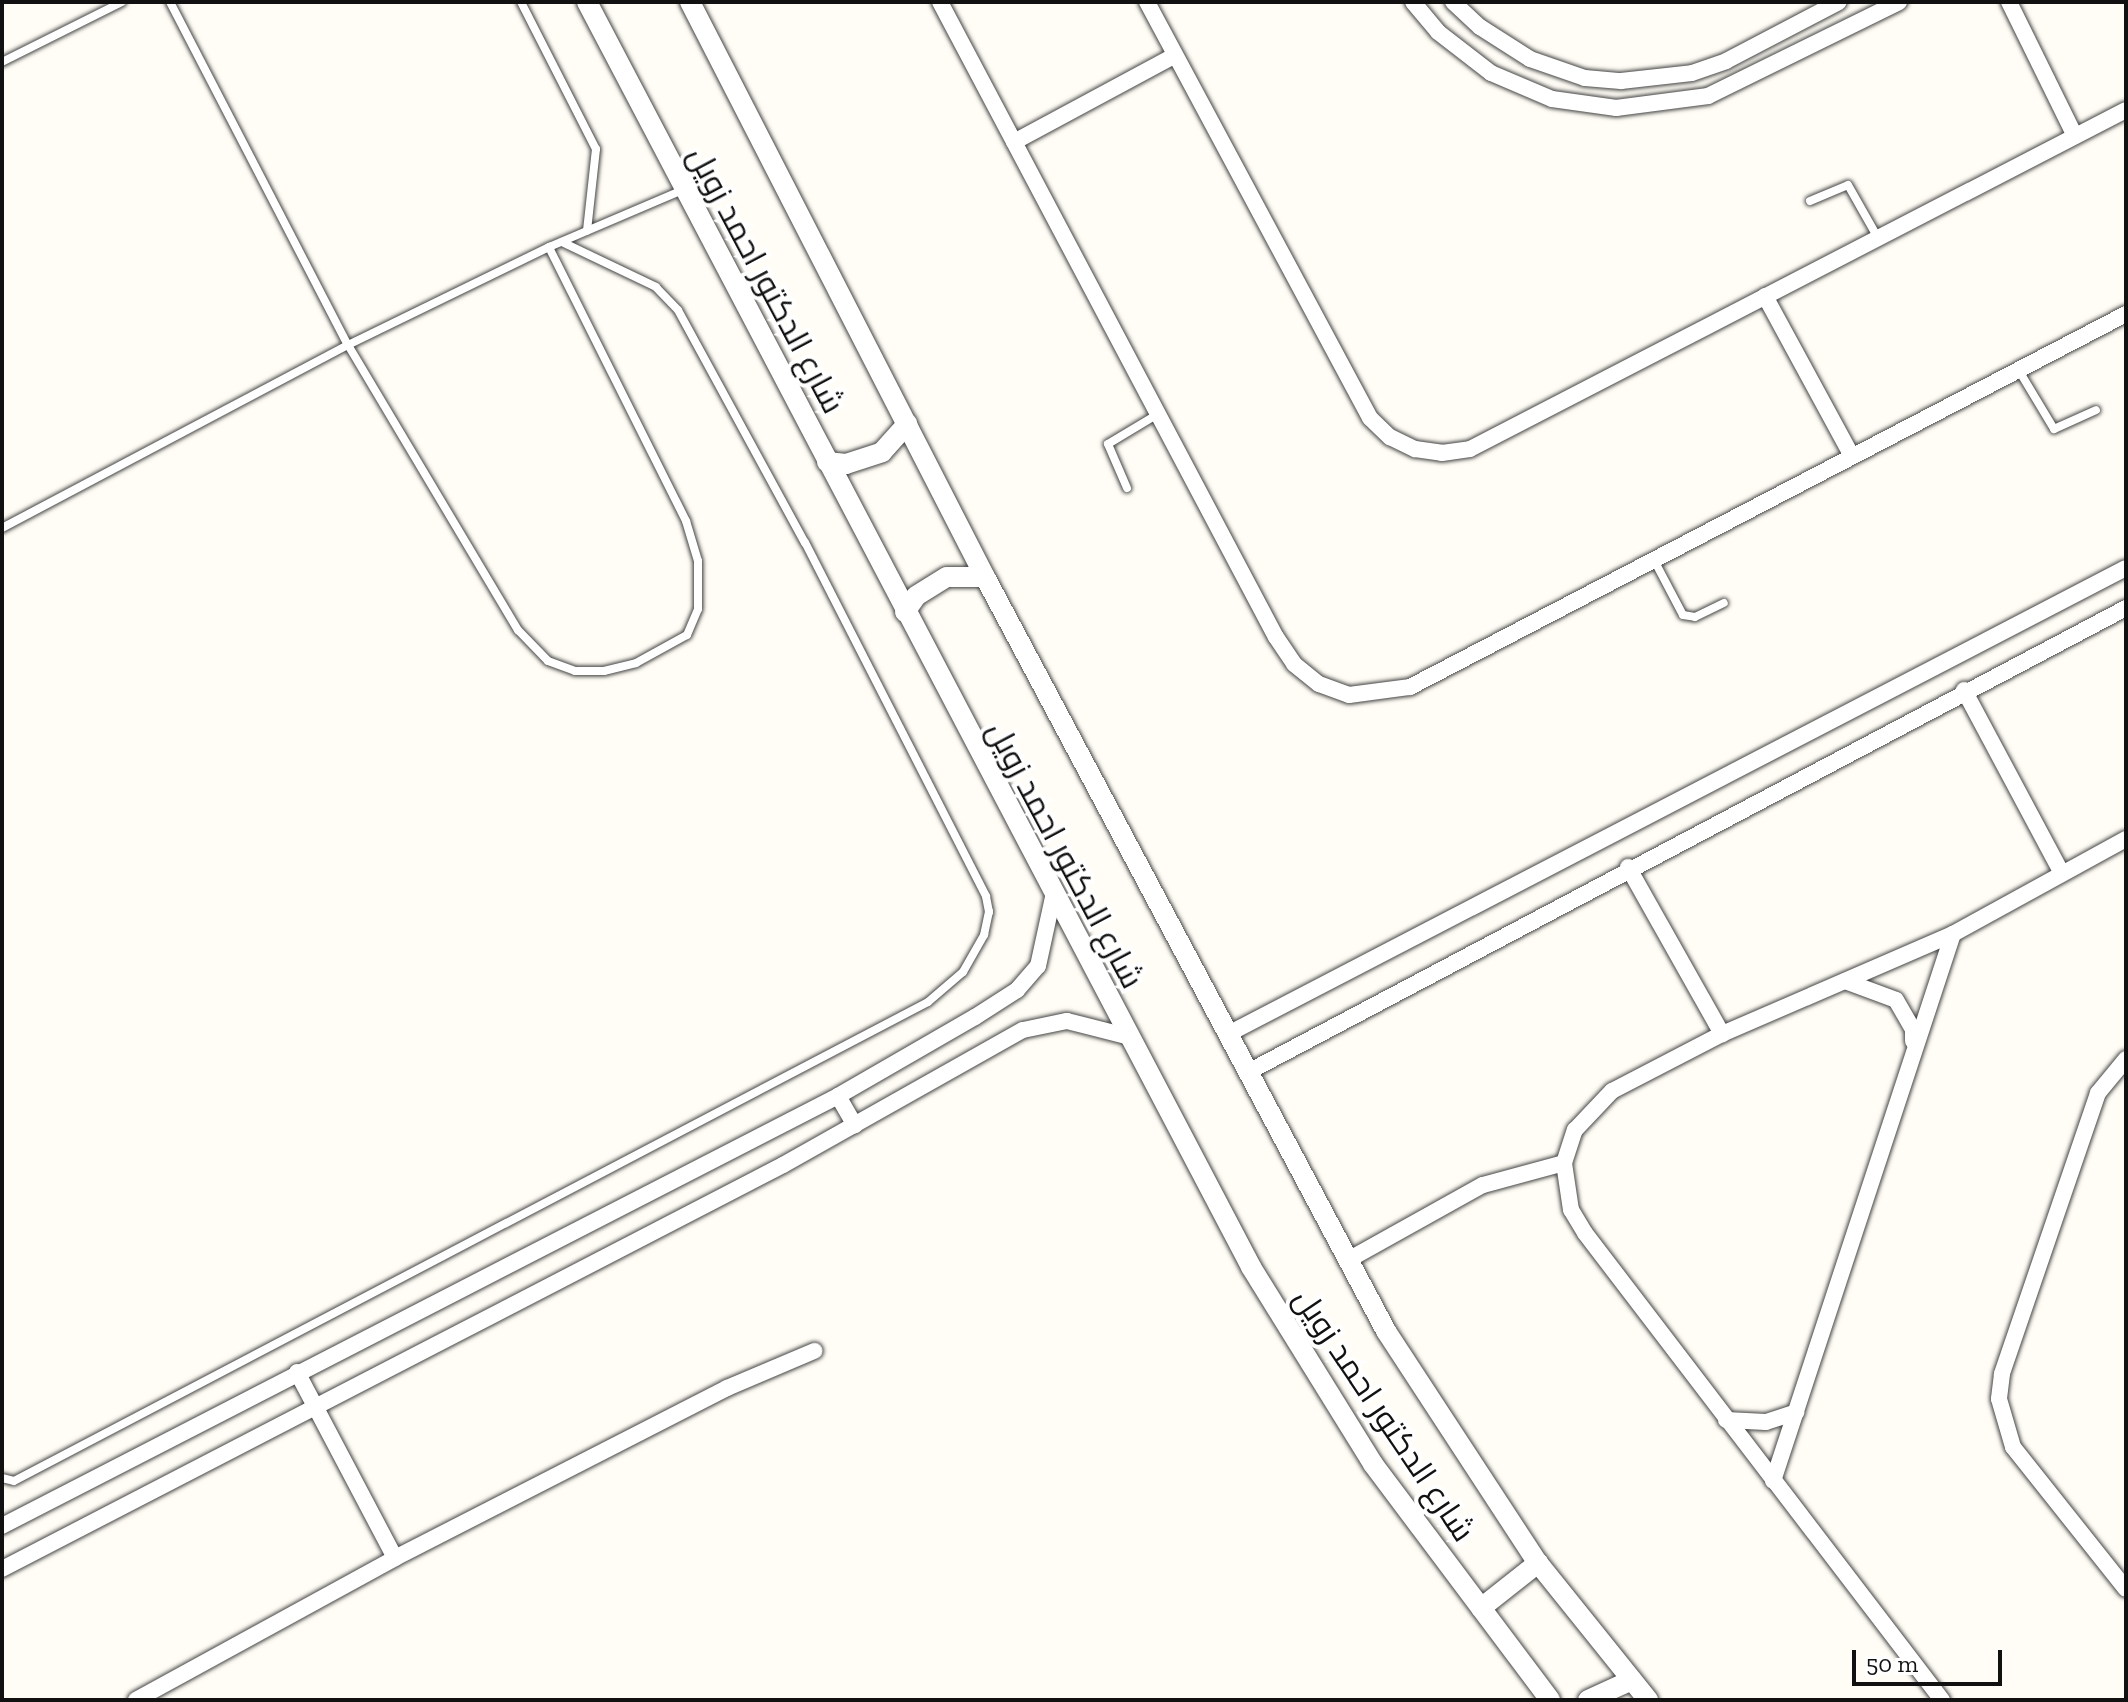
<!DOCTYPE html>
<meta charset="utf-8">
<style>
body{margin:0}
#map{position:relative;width:2128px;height:1702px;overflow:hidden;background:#fffdf5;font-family:"Zilla Slab",Cairo,serif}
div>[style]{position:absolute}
.roads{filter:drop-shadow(0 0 2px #444) drop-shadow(0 0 2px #444)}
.service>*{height:8px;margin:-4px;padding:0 4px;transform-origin:4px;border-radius:4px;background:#fff}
.minor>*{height:16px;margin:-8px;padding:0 8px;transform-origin:8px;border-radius:8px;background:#fff}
.tertiary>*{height:20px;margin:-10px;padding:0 10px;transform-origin:10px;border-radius:10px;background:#fff}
span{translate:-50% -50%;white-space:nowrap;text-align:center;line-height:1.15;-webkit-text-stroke:8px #fff;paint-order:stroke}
.street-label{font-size:32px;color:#111}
.frame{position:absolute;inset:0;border:4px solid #111;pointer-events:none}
.scale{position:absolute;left:1852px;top:1650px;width:150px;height:36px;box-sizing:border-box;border:4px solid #111;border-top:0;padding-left:10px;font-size:24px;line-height:28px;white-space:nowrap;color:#111;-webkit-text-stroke:6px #fff;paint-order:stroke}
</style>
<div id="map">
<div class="roads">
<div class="service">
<div style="left:170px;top:2px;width:386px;rotate:62.6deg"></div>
<div style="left:348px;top:345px;width:332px;rotate:59.2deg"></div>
<div style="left:518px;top:630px;width:43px;rotate:45.9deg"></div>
<div style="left:548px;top:661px;width:29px;rotate:20deg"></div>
<div style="left:575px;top:671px;width:29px"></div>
<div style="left:604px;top:671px;width:33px;rotate:-14deg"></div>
<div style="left:636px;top:663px;width:58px;rotate:-28.8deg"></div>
<div style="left:687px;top:635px;width:28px;rotate:-67deg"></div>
<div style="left:698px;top:609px;width:48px;rotate:-90deg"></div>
<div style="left:698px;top:561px;width:42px;rotate:-106.7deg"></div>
<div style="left:686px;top:521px;width:306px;rotate:-116.6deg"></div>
<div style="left:521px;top:2px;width:165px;rotate:63deg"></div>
<div style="left:596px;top:149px;width:82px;rotate:96.3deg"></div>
<div style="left:2px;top:62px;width:134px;rotate:-26.6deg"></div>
<div style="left:1810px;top:201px;width:41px;rotate:-22.8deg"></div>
<div style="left:1848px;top:185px;width:61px;rotate:60.5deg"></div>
<div style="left:2018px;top:369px;width:70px;rotate:59deg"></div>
<div style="left:2054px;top:429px;width:46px;rotate:-24.3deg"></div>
<div style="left:1127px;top:488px;width:48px;rotate:-113.4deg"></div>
<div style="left:1108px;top:444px;width:58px;rotate:-31deg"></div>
<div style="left:2px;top:528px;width:391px;rotate:-27.9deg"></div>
<div style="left:348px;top:345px;width:224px;rotate:-26deg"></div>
<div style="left:549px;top:247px;width:148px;rotate:-23.1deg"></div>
<div style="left:1654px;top:560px;width:62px;rotate:62.2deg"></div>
<div style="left:1683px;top:615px;width:12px;rotate:9deg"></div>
<div style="left:1695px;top:617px;width:32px;rotate:-26deg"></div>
<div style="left:2px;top:1478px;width:12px;rotate:14deg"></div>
<div style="left:14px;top:1481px;width:1032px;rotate:-27.66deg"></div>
<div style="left:928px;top:1002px;width:46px;rotate:-40.6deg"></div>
<div style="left:963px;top:972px;width:43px;rotate:-60.4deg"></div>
<div style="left:984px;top:935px;width:24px;rotate:-78deg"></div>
<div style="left:989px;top:912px;width:16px;rotate:-101deg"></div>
<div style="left:986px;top:896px;width:397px;rotate:-117.1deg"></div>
<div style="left:805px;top:543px;width:265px;rotate:-118.6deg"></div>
<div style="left:678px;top:310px;width:32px;rotate:-134deg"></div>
<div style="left:656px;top:287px;width:104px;rotate:-154.4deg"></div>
</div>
<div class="minor">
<div style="left:940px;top:2px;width:718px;rotate:62.12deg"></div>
<div style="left:1276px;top:637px;width:32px;rotate:56deg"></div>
<div style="left:1294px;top:664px;width:32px;rotate:39deg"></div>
<div style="left:1319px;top:684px;width:32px;rotate:20deg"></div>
<div style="left:1349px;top:695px;width:62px;rotate:-7.5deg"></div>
<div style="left:1410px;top:687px;width:807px;rotate:-27.52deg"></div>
<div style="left:1147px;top:2px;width:472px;rotate:61.8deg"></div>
<div style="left:1370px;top:418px;width:28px;rotate:44deg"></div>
<div style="left:1390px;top:437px;width:28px;rotate:26deg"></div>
<div style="left:1415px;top:449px;width:27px;rotate:8deg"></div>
<div style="left:1442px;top:453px;width:28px;rotate:-8deg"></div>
<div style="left:1470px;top:449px;width:738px;rotate:-27.33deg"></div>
<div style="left:1413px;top:2px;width:39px;rotate:50deg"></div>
<div style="left:1438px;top:32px;width:67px;rotate:37.7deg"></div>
<div style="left:1491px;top:73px;width:66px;rotate:23.1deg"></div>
<div style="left:1552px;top:99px;width:65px;rotate:8deg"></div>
<div style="left:1616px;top:108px;width:93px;rotate:-7.4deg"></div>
<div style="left:1708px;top:96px;width:213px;rotate:-26.2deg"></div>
<div style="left:1453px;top:2px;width:37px;rotate:43deg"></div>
<div style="left:1480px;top:27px;width:59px;rotate:32.6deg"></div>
<div style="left:1530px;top:59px;width:58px;rotate:19.1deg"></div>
<div style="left:1585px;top:78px;width:36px;rotate:5deg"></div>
<div style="left:1621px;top:81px;width:71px;rotate:-6.4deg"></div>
<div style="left:1692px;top:73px;width:36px;rotate:-19deg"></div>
<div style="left:1726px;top:61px;width:127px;rotate:-27.6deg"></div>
<div style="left:2009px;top:2px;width:149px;rotate:63.8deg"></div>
<div style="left:1014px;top:142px;width:182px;rotate:-28.3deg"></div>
<div style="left:1765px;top:296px;width:182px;rotate:61.5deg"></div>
<div style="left:1964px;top:690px;width:206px;rotate:61.9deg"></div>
<div style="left:1628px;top:867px;width:192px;rotate:60.6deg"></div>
<div style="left:1845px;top:981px;width:54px;rotate:20.4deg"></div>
<div style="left:1896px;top:1000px;width:34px;rotate:60deg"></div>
<div style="left:1913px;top:1029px;width:12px;rotate:90deg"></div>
<div style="left:1230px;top:1033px;width:1009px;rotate:-27.43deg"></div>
<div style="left:2126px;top:1059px;width:44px;rotate:129.5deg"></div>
<div style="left:2098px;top:1093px;width:297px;rotate:108.9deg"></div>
<div style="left:2002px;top:1374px;width:25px;rotate:97deg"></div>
<div style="left:1999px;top:1399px;width:50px;rotate:73.7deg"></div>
<div style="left:2013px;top:1447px;width:181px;rotate:51.5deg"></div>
<div style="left:1250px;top:1071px;width:991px;rotate:-27.86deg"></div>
<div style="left:838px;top:1096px;width:34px;rotate:60deg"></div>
<div style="left:1348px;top:1260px;width:154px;rotate:-29.1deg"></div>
<div style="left:1483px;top:1185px;width:84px;rotate:-15.2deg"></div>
<div style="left:297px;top:1372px;width:210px;rotate:62.2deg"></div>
<div style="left:1726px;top:1420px;width:40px;rotate:2.9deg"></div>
<div style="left:1766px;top:1422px;width:32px;rotate:-18deg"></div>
<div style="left:1773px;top:1481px;width:576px;rotate:-71.79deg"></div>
<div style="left:2px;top:1526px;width:940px;rotate:-27.22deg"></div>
<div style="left:838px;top:1096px;width:158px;rotate:-30deg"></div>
<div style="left:975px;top:1017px;width:50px;rotate:-32.7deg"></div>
<div style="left:1017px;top:990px;width:32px;rotate:-49deg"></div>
<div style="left:1038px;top:966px;width:71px;rotate:-77.7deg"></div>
<div style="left:2px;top:1569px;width:879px;rotate:-27.35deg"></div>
<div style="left:783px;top:1165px;width:275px;rotate:-29.4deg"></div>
<div style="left:1023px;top:1030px;width:45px;rotate:-11.6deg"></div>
<div style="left:1067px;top:1021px;width:61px;rotate:14.3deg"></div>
<div style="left:136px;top:1700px;width:295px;rotate:-28.7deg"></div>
<div style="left:395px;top:1558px;width:373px;rotate:-27.1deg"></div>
<div style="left:727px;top:1388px;width:95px;rotate:-23deg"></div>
<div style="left:1942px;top:1700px;width:588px;rotate:-127.4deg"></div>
<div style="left:1585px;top:1233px;width:27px;rotate:-121deg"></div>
<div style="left:1571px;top:1210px;width:48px;rotate:-98.5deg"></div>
<div style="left:1564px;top:1163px;width:35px;rotate:-72deg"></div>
<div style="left:1575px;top:1130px;width:54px;rotate:-46.5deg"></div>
<div style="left:1612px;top:1091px;width:124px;rotate:-27.4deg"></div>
<div style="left:1722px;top:1034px;width:252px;rotate:-23.4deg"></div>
<div style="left:1953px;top:934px;width:197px;rotate:-28.8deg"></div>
</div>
<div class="tertiary">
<div style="left:587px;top:2px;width:1429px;rotate:62.3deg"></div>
<div style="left:1251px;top:1267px;width:232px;rotate:58.2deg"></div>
<div style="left:1373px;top:1464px;width:295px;rotate:53.1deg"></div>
<div style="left:690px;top:2px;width:646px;rotate:62.84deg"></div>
<div style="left:985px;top:577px;width:854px;rotate:61.99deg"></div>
<div style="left:1386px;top:1331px;width:277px;rotate:56.8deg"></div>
<div style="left:1538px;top:1563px;width:176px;rotate:51.2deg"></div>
<div style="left:827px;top:462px;width:19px;rotate:6deg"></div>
<div style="left:846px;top:464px;width:38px;rotate:-18deg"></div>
<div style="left:882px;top:452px;width:38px;rotate:-48deg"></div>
<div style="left:905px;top:612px;width:19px;rotate:-55deg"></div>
<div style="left:916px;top:596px;width:36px;rotate:-32deg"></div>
<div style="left:947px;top:577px;width:38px"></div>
<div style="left:1481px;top:1608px;width:73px;rotate:-38.3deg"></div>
<div style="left:1588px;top:1700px;width:48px;rotate:-24.4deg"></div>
</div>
</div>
<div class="street-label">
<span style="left:766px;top:280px;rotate:62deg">شارع الدكتور احمد زويل</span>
<span style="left:1065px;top:855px;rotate:62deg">شارع الدكتور احمد زويل</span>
<span style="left:1384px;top:1415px;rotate:56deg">شارع الدكتور احمد زويل</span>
</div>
<div class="frame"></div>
<div class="scale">50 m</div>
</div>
